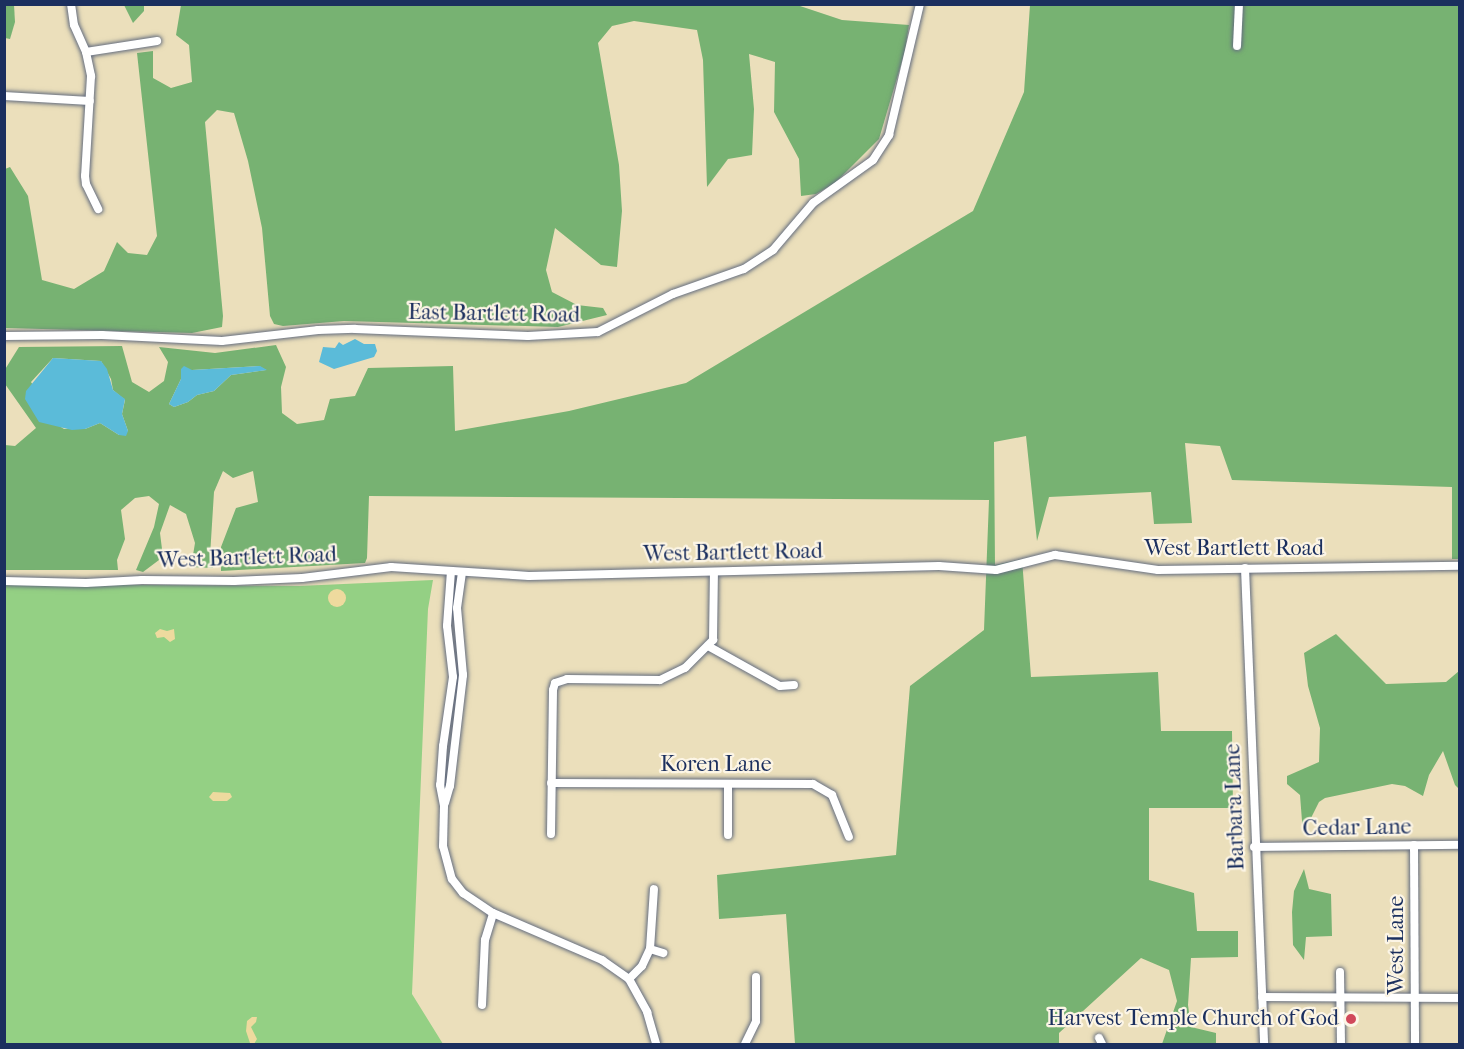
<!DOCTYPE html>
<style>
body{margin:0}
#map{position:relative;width:1464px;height:1049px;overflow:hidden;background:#ebdfbb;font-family:"IM FELL French Canon",serif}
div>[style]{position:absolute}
.green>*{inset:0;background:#94d084}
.forest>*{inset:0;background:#77b272}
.sand>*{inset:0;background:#eeda9e}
.round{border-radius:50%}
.water>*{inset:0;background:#5bbbd9}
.roads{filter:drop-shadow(0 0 2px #646d7f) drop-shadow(0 0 2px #646d7f)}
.minor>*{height:8px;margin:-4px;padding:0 4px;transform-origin:4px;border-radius:4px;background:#fff}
.dots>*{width:16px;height:16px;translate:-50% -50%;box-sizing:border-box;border:3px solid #fcf5e5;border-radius:50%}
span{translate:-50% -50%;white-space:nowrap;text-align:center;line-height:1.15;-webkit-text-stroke:4.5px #fcf5e5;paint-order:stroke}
.street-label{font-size:22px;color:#1b2f5e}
.poi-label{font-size:22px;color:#1b2f5e}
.right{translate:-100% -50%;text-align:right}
.frame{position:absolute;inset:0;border:6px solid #1b2f5e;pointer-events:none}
</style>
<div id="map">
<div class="green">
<div style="clip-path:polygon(433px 580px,428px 609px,412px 994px,443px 1044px,5px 1044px,5px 584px,299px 586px)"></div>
</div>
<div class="forest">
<div style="clip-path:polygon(794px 4px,842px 20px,909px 25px,905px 51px,879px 139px,835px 183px,816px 194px,801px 196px,799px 159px,774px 112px,775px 62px,749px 54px,754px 109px,752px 155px,728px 159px,707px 187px,703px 60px,697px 30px,634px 21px,612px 26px,598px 43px,619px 165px,622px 211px,617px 267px,601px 265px,555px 228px,546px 270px,552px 292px,577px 305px,603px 308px,607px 315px,558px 327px,344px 321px,283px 326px,274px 324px,270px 316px,262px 228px,248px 161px,234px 113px,217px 110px,205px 122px,223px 316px,222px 327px,192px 333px,5px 328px,5px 169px,10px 167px,28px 196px,42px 280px,74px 289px,104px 271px,117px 242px,128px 253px,147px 255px,157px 236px,137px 53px,153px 51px,153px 78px,171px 88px,192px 82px,189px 45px,176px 35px,181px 5px)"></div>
<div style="clip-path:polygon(4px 5px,14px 5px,15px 22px,10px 39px,5px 38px)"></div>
<div style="clip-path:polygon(124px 5px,144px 5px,144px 11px,133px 23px)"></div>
<div style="clip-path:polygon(evenodd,1030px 5px,1459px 5px,1459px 559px,1452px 559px,1452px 487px,1232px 480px,1220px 446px,1185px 443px,1192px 523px,1154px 524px,1151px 492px,1049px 497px,1037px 541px,1026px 436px,994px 442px,995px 565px,1022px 559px,1031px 677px,1158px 672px,1161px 731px,1232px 731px,1233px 808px,1149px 808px,1149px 880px,1194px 893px,1197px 931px,1238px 931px,1238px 957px,1191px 958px,1188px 1005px,1191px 1027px,1216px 1033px,1216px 1044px,1162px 1044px,1177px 1001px,1169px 970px,1141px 958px,1059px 1033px,1059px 1044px,795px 1044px,786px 914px,719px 919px,717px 875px,896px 855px,910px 686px,984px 630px,989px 500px,369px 496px,367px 558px,365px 563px,221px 571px,221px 547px,236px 508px,258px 502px,253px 471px,233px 478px,223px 471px,214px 492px,210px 556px,213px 568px,191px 567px,195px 543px,186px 514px,170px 505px,160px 533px,163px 557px,143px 572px,136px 570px,154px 527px,159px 504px,149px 496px,135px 498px,121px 510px,125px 539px,117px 560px,118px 570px,5px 570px,5px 445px,15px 446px,36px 428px,5px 384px,4px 371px,19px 347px,122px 346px,132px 382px,149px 392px,164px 381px,168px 362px,159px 347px,215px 353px,276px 345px,286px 367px,281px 387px,282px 413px,297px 424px,324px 420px,330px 399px,355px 396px,368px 368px,453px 366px,455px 431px,569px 411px,686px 383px,973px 211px,1024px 92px,1030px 5px,53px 358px,101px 361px,111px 379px,113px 390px,125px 400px,122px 414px,128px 431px,119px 435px,100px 423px,85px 429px,64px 429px,58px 425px,31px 382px,53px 358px,1030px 5px,259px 366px,266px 370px,231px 375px,214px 391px,197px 395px,188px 402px,174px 407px,169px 404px,181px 379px,192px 370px,259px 366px)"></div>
<div style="clip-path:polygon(1336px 634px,1386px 684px,1446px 682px,1459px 671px,1459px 789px,1455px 785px,1443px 751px,1429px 775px,1423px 796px,1405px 786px,1392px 784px,1325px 798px,1319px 802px,1303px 834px,1300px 795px,1287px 784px,1287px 776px,1319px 762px,1320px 728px,1308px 686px,1304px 653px)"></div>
<div style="clip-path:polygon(1304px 869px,1309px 889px,1331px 894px,1332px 936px,1306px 937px,1304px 960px,1293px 945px,1292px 912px,1294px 891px)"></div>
</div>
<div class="sand">
<div class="round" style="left:328px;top:589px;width:18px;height:18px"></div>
<div style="clip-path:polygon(160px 629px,167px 631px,174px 629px,175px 639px,170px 642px,164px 637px,157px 638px,155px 633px)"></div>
<div style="clip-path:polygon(213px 792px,230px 793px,232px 797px,227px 801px,213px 801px,209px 797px)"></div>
<div style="clip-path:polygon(252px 1017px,257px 1017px,256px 1022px,251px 1027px,257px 1039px,254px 1044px,250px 1043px,246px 1031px,247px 1021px)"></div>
</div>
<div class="water">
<div style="clip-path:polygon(355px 339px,364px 344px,375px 344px,377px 351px,374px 357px,334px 369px,319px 362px,323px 347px,335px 348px,339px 342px,343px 345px)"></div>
<div style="clip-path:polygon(53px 358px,101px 361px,107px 369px,113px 390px,125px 399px,122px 414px,128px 431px,126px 436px,119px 435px,100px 423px,85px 429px,72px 430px,39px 422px,25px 399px,26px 391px)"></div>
<div style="clip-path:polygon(184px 366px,192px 370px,260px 366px,267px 370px,231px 375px,214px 391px,197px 395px,188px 402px,174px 407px,169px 404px,181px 379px,181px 369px)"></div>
</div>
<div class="roads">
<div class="minor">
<div style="left:71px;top:4px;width:21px;rotate:82deg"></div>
<div style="left:74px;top:25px;width:30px;rotate:66deg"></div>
<div style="left:86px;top:52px;width:25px;rotate:78deg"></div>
<div style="left:91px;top:76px;width:100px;rotate:93.4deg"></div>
<div style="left:85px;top:176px;width:8px;rotate:83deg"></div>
<div style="left:86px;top:184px;width:28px;rotate:64deg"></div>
<div style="left:1237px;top:46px;width:42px;rotate:-87.3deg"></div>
<div style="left:86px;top:52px;width:72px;rotate:-8.8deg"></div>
<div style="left:4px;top:96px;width:86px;rotate:3.3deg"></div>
<div style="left:4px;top:336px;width:98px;rotate:-0.6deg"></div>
<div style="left:102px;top:335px;width:120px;rotate:2.9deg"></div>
<div style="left:222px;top:341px;width:97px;rotate:-6.5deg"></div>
<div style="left:318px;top:330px;width:37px;rotate:-2deg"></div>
<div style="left:355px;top:329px;width:173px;rotate:2.3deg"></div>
<div style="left:528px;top:336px;width:70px;rotate:-3.3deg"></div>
<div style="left:598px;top:332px;width:84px;rotate:-26.9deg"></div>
<div style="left:673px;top:294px;width:75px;rotate:-19.4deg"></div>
<div style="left:744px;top:269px;width:35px;rotate:-33deg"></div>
<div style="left:773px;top:250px;width:62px;rotate:-49.6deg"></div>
<div style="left:813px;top:203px;width:74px;rotate:-35.6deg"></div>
<div style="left:873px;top:160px;width:30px;rotate:-57deg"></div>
<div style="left:889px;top:135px;width:135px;rotate:-76.7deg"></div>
<div style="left:1245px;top:568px;width:476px;rotate:87.7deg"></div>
<div style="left:451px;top:571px;width:55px;rotate:94.2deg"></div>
<div style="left:447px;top:626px;width:51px;rotate:83.3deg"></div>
<div style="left:453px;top:677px;width:70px;rotate:98.2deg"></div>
<div style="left:443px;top:746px;width:39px;rotate:94deg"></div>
<div style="left:440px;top:785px;width:21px;rotate:79deg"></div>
<div style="left:444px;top:806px;width:40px;rotate:91.4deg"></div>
<div style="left:443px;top:846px;width:34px;rotate:75deg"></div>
<div style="left:452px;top:879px;width:18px;rotate:52deg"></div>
<div style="left:463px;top:893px;width:36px;rotate:34deg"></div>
<div style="left:493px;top:913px;width:119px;rotate:23.3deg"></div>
<div style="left:602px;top:960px;width:33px;rotate:35deg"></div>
<div style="left:629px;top:979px;width:38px;rotate:61deg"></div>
<div style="left:647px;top:1012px;width:33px;rotate:74deg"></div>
<div style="left:4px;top:581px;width:82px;rotate:1.4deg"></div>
<div style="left:86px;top:583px;width:56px;rotate:-3.1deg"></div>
<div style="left:142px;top:580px;width:92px;rotate:0.6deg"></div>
<div style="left:234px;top:581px;width:68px;rotate:-2.5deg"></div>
<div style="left:302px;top:578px;width:90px;rotate:-7deg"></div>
<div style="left:391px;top:567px;width:138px;rotate:3.7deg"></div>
<div style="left:529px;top:576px;width:410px;rotate:-1.4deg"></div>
<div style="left:939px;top:566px;width:57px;rotate:4deg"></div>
<div style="left:996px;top:570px;width:61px;rotate:-14.3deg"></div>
<div style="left:1055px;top:555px;width:104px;rotate:8.3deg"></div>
<div style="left:1158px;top:570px;width:302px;rotate:-0.8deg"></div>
<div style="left:708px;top:646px;width:82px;rotate:29.1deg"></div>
<div style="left:780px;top:686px;width:14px;rotate:-4deg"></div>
<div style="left:551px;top:783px;width:262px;rotate:0.2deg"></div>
<div style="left:813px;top:784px;width:22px;rotate:30deg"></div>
<div style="left:832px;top:795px;width:45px;rotate:68deg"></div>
<div style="left:728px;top:784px;width:51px;rotate:90deg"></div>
<div style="left:445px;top:803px;width:18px;rotate:-74deg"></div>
<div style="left:450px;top:786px;width:112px;rotate:-83.3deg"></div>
<div style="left:463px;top:675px;width:67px;rotate:-95.1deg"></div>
<div style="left:457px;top:608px;width:36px;rotate:-82deg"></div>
<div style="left:551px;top:834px;width:144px;rotate:-89.2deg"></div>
<div style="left:553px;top:690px;width:7px;rotate:-74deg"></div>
<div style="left:555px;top:683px;width:13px;rotate:-18deg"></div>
<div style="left:567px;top:679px;width:93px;rotate:0.6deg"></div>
<div style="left:660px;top:680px;width:28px;rotate:-26deg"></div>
<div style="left:685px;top:668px;width:40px;rotate:-45deg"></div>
<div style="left:713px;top:640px;width:68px;rotate:-89.2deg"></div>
<div style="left:1414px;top:845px;width:199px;rotate:89.7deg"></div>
<div style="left:1254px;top:847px;width:206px;rotate:-0.6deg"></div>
<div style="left:650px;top:949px;width:14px;rotate:17deg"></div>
<div style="left:1340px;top:972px;width:72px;rotate:89.2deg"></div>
<div style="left:629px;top:979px;width:18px;rotate:-45deg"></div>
<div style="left:642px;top:966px;width:19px;rotate:-65deg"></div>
<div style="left:650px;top:949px;width:60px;rotate:-86.2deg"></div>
<div style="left:1262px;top:997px;width:198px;rotate:0.3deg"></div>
<div style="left:482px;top:1005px;width:65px;rotate:-87.4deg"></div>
<div style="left:485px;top:940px;width:28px;rotate:-73deg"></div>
<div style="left:1099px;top:1038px;width:7px;rotate:63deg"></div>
<div style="left:745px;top:1044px;width:25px;rotate:-64deg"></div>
<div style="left:756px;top:1021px;width:44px;rotate:-90deg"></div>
</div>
</div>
<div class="dots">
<div style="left:1351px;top:1019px;background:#d1495b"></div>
</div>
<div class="street-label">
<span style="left:494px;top:314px;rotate:1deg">East Bartlett Road</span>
<span style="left:1234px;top:549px">West Bartlett Road</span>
<span style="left:733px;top:553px;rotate:-1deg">West Bartlett Road</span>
<span style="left:247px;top:558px;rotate:-2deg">West Bartlett Road</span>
<span style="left:716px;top:765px">Koren Lane</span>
<span style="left:1235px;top:807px;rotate:-92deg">Barbara Lane</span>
<span style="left:1357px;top:828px;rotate:-1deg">Cedar Lane</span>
<span style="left:1397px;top:945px;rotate:-90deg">West Lane</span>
</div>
<div class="poi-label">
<span class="right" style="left:1339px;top:1019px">Harvest Temple Church of God</span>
</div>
<div class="frame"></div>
</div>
